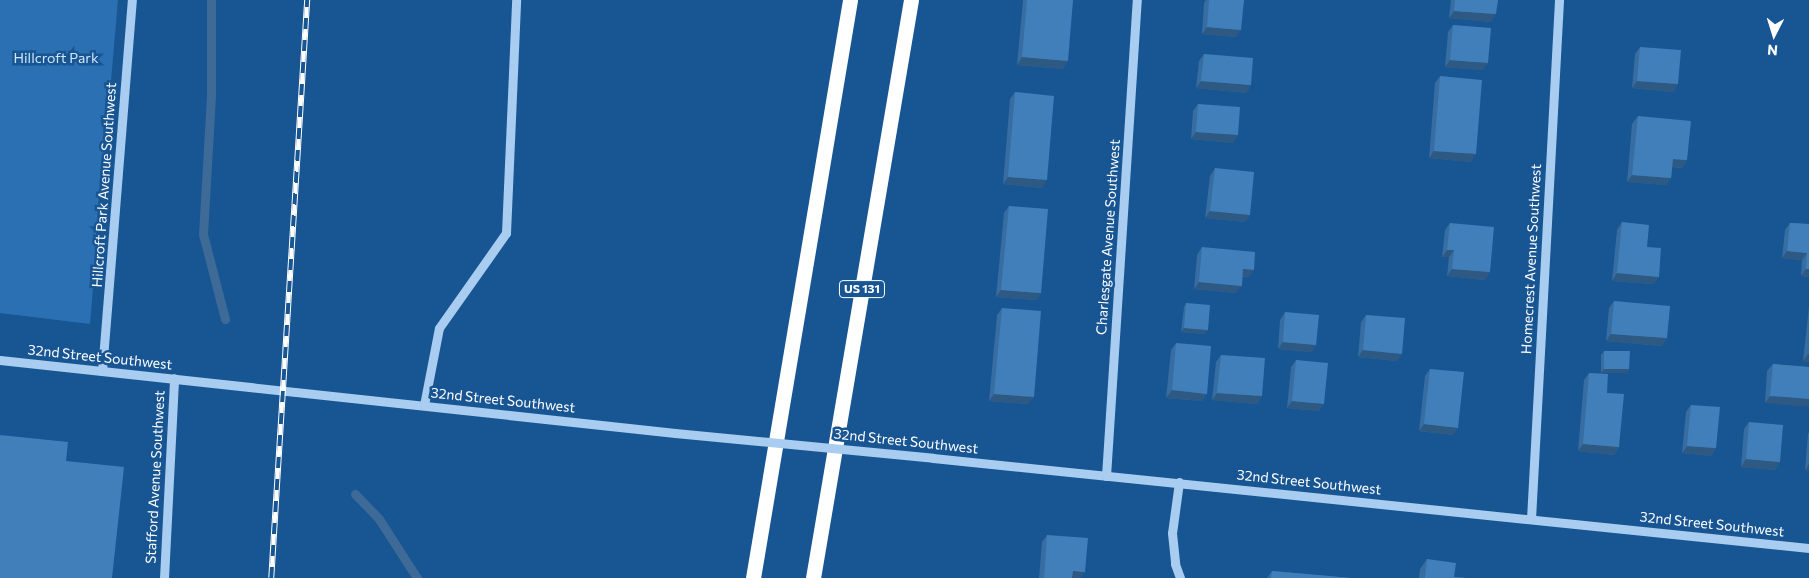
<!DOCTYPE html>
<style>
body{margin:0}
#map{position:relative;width:1809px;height:578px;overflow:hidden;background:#185593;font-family:Commissioner,sans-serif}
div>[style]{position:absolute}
.green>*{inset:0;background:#2b70b2}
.stream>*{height:9px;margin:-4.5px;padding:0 4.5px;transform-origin:4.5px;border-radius:4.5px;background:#3e6a97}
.minor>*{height:9px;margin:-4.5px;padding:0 4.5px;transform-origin:4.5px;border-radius:4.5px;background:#a8cdf0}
.highway>*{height:15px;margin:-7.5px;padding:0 7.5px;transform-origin:7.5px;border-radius:7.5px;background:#fff}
.rail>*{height:5.5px;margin-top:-2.75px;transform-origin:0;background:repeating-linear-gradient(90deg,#185593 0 11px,#fff 0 22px);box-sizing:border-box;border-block:1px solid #fff}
.minor-bridge>*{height:9px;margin:-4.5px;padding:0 4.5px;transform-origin:4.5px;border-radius:4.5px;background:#a8cdf0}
.wall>*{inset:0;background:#386da1}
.shaded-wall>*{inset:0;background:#2e5983}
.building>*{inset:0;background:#417fbb}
span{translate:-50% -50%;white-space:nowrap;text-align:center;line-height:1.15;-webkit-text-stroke:5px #185593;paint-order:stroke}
.shield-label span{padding:1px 4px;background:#185593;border:1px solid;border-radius:4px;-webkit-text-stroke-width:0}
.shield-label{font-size:12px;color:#fff;font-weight:700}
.park-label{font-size:14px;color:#cfe6fb}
.street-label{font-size:14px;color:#fff}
.north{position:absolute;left:1749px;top:10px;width:50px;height:50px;-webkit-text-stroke:4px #185593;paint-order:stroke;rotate:185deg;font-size:14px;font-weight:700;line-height:20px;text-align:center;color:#fff}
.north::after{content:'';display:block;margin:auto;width:18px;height:22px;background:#fff;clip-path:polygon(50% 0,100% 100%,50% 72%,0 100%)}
</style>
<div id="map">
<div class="green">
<div style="clip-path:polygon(0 0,118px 0,90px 324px,0 313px)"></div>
</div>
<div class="stream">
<div style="left:211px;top:0;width:96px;rotate:90deg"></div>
<div style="left:211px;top:96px;width:138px;rotate:93.3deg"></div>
<div style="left:203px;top:234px;width:88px;rotate:75.5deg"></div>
<div style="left:355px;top:494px;width:35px;rotate:46deg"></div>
<div style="left:379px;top:519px;width:70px;rotate:57.2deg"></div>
</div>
<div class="minor">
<div style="left:0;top:360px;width:679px;rotate:6.17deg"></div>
<div style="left:102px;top:371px;width:372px;rotate:-85.4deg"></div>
<div style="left:424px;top:405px;width:78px;rotate:-79deg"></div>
<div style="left:439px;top:328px;width:116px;rotate:-54.8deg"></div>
<div style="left:506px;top:233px;width:233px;rotate:-87.5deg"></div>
<div style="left:933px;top:458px;width:881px;rotate:5.87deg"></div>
<div style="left:1106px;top:476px;width:477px;rotate:-86.3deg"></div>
<div style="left:1179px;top:482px;width:51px;rotate:97.8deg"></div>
<div style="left:1172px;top:533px;width:31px;rotate:84deg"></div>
<div style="left:1175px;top:564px;width:15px;rotate:70deg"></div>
<div style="left:1531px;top:519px;width:520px;rotate:-86.91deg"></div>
<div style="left:164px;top:578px;width:200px;rotate:-87.1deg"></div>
</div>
<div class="highway">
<div style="left:753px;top:578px;width:586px;rotate:-80.47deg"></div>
<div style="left:813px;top:578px;width:586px;rotate:-80.38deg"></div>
</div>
<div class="rail">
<div style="left:271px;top:578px;width:579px;rotate:-86.44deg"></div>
</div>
<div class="minor-bridge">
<div style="left:675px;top:433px;width:259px;rotate:5.5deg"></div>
</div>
<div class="wall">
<div style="clip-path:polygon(1023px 0,1073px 0,1063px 69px,1017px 65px)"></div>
<div style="clip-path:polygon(1206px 0,1244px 0,1236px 37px,1202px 34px,1204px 3px)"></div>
<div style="clip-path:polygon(1451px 0,1498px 0,1491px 22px,1449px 18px)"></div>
<div style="clip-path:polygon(1453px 25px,1483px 70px,1445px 67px,1448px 32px)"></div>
<div style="clip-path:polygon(1640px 47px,1678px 84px,1673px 92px,1632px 88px,1635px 54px)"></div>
<div style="clip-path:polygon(1204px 54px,1251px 85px,1246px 93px,1196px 88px,1199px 61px)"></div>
<div style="clip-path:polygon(1440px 76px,1471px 162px,1429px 158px,1435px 83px)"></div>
<div style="clip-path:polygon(1015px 92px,1042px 188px,1003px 184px,1010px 99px)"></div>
<div style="clip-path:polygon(1198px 104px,1233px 143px,1191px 139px,1193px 111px)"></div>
<div style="clip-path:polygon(1638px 116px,1687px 160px,1682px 168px,1672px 167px,1671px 178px,1666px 185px,1627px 182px,1632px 124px)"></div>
<div style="clip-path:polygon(1215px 168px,1250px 215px,1245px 222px,1205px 218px,1210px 176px)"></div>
<div style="clip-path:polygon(1009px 206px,1041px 293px,1036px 300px,996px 297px,1004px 213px)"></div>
<div style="clip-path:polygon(1622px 222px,1647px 247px,1659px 277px,1653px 284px,1612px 281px,1617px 230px)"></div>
<div style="clip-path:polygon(1450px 223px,1490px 272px,1485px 280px,1447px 276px,1449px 257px,1442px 257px,1445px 230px)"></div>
<div style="clip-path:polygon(1790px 223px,1809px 224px,1809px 277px,1801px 276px,1802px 260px,1782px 258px,1785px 230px)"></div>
<div style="clip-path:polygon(1202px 247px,1249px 277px,1242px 277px,1236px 293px,1194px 289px,1197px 255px)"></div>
<div style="clip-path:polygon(1614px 301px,1667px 338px,1662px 346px,1606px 341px,1609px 308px)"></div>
<div style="clip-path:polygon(1186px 303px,1208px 330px,1205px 334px,1181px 332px,1184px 307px)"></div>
<div style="clip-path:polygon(1809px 307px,1809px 362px,1803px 361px)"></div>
<div style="clip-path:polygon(1002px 308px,1028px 404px,989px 401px,997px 315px)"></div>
<div style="clip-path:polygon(1285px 312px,1316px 345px,1311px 352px,1278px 349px,1280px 320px)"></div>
<div style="clip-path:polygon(1366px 315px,1397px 361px,1358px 357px,1361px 322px)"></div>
<div style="clip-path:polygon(1176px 343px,1207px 394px,1202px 401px,1166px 398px,1171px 350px)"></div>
<div style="clip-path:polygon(1604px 351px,1629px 369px,1627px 373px,1601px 373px,1601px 355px)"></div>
<div style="clip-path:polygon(1221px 355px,1262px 396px,1257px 404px,1212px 400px,1216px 362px)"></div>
<div style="clip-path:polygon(1296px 360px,1319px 411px,1287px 408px,1291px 367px)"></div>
<div style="clip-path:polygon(1773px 364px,1809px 367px,1765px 403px,1767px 371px)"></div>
<div style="clip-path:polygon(1430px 369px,1453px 435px,1419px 431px,1425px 376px)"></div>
<div style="clip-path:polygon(1589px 373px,1619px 447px,1614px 455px,1578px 451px,1584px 380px)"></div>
<div style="clip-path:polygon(1691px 405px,1716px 448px,1711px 456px,1682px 453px,1686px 412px)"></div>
<div style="clip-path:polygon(1749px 422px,1780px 462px,1775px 470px,1741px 467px,1744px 429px)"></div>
<div style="clip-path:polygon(1809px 432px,1809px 471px,1805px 470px,1808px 434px)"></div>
<div style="clip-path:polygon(1047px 535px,1085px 572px,1080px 578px,1039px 578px,1042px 542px)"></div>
<div style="clip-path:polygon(1427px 559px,1454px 577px,1467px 578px,1419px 578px,1420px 569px)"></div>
<div style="clip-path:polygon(1272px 571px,1351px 578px,1267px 578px)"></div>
</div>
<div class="shaded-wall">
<div style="clip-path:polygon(1454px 11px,1496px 14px,1491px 22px,1449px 18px)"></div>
<div style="clip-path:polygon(1207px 27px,1241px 30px,1236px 37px,1202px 34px)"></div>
<div style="clip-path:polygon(1022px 57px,1068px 61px,1063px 69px,1017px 65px)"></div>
<div style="clip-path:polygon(1450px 60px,1488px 63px,1483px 70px,1445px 67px)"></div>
<div style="clip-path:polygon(1201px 81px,1251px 85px,1246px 93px,1196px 88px)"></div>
<div style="clip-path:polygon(1637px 81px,1678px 84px,1673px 92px,1632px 88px)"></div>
<div style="clip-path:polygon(1196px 132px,1238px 135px,1233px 143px,1191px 139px)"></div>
<div style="clip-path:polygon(1434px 151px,1476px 154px,1471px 162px,1429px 158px)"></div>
<div style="clip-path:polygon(1673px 159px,1687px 160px,1682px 168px,1668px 166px)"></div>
<div style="clip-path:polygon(1632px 175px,1671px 178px,1666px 185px,1627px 182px)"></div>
<div style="clip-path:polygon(1008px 177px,1047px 180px,1042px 188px,1003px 184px)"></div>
<div style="clip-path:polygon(1210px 211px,1250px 215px,1245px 222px,1205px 218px)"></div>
<div style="clip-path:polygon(1447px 250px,1454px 250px,1449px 257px,1442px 257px)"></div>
<div style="clip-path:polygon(1787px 251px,1807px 253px,1802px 260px,1782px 258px)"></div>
<div style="clip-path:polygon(1243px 269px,1254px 270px,1249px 277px,1238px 276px)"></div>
<div style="clip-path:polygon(1452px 269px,1490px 272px,1485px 280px,1447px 276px)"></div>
<div style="clip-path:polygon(1806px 269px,1809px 269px,1809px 277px,1801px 276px)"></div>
<div style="clip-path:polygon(1617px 273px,1659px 277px,1653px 284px,1612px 281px)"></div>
<div style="clip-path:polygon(1199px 282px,1242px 286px,1236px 293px,1194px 289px)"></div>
<div style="clip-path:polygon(1001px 290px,1041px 293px,1036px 300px,996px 297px)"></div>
<div style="clip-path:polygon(1184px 328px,1208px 330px,1205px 334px,1181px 332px)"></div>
<div style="clip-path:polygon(1611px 334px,1667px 338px,1662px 346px,1606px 341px)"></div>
<div style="clip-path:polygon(1283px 342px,1316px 345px,1311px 352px,1278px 349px)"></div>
<div style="clip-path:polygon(1363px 350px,1402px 354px,1397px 361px,1358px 357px)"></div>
<div style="clip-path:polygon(1808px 354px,1809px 354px,1809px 362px,1803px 361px)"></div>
<div style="clip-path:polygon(1604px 369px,1629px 369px,1627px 373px,1601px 373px)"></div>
<div style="clip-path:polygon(1172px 390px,1207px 394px,1202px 401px,1166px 398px)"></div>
<div style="clip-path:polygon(1217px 393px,1262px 396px,1257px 404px,1212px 400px)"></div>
<div style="clip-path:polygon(994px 394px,1034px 397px,1028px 404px,989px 401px)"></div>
<div style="clip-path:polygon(1770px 396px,1809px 399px,1809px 407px,1765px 403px)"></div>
<div style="clip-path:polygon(1292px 401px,1324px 404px,1319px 411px,1287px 408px)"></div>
<div style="clip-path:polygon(1424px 424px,1458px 428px,1453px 435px,1419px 431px)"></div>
<div style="clip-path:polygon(1583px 444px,1619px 447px,1614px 455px,1578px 451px)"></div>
<div style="clip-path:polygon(1687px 446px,1716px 448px,1711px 456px,1682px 453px)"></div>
<div style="clip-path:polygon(1746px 459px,1780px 462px,1775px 470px,1741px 467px)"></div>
<div style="clip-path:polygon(1809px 464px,1809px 471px,1805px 470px)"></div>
<div style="clip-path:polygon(1073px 571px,1085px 572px,1080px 578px,1068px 578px)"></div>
</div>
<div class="building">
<div style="clip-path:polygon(1027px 0,1073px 0,1068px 61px,1022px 57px)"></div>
<div style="clip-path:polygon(1209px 0,1244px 0,1241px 30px,1207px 27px)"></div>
<div style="clip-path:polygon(1455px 0,1498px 0,1496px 14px,1454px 11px)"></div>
<div style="clip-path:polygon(1453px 25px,1491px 28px,1488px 63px,1450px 60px)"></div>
<div style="clip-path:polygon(1640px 47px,1681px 50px,1678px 84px,1637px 81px)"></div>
<div style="clip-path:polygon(1204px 54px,1253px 58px,1251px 85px,1201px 81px)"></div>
<div style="clip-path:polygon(1440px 76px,1482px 80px,1476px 154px,1434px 151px)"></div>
<div style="clip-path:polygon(1015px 92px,1054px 96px,1047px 180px,1008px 177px)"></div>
<div style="clip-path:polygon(1198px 104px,1240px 107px,1238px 135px,1196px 132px)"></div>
<div style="clip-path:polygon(1638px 116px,1691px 121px,1687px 160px,1673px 159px,1671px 178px,1632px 175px)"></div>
<div style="clip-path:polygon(1215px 168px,1254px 172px,1250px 215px,1210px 211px)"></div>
<div style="clip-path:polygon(1009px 206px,1048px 209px,1041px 293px,1001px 290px)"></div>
<div style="clip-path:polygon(1622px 222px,1649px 225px,1647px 247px,1661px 248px,1659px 277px,1617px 273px)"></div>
<div style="clip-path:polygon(1450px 223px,1494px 227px,1490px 272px,1452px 269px,1454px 250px,1447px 250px)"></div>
<div style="clip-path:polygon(1790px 223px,1809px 224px,1809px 269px,1806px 269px,1807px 253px,1787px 251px)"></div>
<div style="clip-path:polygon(1202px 247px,1255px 252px,1254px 270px,1243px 269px,1242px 286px,1199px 282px)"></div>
<div style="clip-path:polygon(1614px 301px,1670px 306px,1667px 338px,1611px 334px)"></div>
<div style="clip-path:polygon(1186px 303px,1210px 305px,1208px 330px,1184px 328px)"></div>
<div style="clip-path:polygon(1002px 308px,1041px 311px,1034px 397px,994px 394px)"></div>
<div style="clip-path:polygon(1285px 312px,1319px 315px,1316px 345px,1283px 342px)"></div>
<div style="clip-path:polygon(1366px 315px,1405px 318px,1402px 354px,1363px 350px)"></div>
<div style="clip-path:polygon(1176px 343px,1211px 346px,1207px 394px,1172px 390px)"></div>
<div style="clip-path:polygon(1604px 351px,1630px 351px,1629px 369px,1604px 369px)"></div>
<div style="clip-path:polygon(1221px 355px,1265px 358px,1262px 396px,1217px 393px)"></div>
<div style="clip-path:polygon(1296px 360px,1328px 363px,1324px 404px,1292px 401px)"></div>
<div style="clip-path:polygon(1773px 364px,1809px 367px,1809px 399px,1770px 396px)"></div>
<div style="clip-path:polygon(1430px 369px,1464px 372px,1458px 428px,1424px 424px)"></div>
<div style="clip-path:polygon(1589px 373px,1608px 374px,1607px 393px,1624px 394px,1619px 447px,1583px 444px)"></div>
<div style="clip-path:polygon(1691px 405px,1720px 407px,1716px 448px,1687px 446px)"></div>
<div style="clip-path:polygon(1749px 422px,1783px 425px,1780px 462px,1746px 459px)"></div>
<div style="clip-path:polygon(0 435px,68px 442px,66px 461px,124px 467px,112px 578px,0 578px)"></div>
<div style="clip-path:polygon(1047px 535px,1088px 538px,1085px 572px,1073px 571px,1072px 578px,1044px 578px)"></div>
<div style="clip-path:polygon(1427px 559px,1456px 563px,1454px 577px,1467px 578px,1425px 578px)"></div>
<div style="clip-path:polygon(1272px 571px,1351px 578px,1271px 578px)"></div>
</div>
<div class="shield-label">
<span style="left:862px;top:289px">US 131</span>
</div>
<div class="park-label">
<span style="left:56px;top:58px">Hillcroft Park</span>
</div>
<div class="street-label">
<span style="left:104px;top:185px;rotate:-86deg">Hillcroft Park Avenue Southwest</span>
<span style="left:1108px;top:237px;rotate:-86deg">Charlesgate Avenue Southwest</span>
<span style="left:1531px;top:259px;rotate:-87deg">Homecrest Avenue Southwest</span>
<span style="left:100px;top:357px;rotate:6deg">32nd Street Southwest</span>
<span style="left:503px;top:400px;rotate:6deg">32nd Street Southwest</span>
<span style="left:906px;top:441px;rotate:6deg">32nd Street Southwest</span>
<span style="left:155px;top:477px;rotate:-87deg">Stafford Avenue Southwest</span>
<span style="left:1309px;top:482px;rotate:6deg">32nd Street Southwest</span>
<span style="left:1712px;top:524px;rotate:6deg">32nd Street Southwest</span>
</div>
<div class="north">N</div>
</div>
